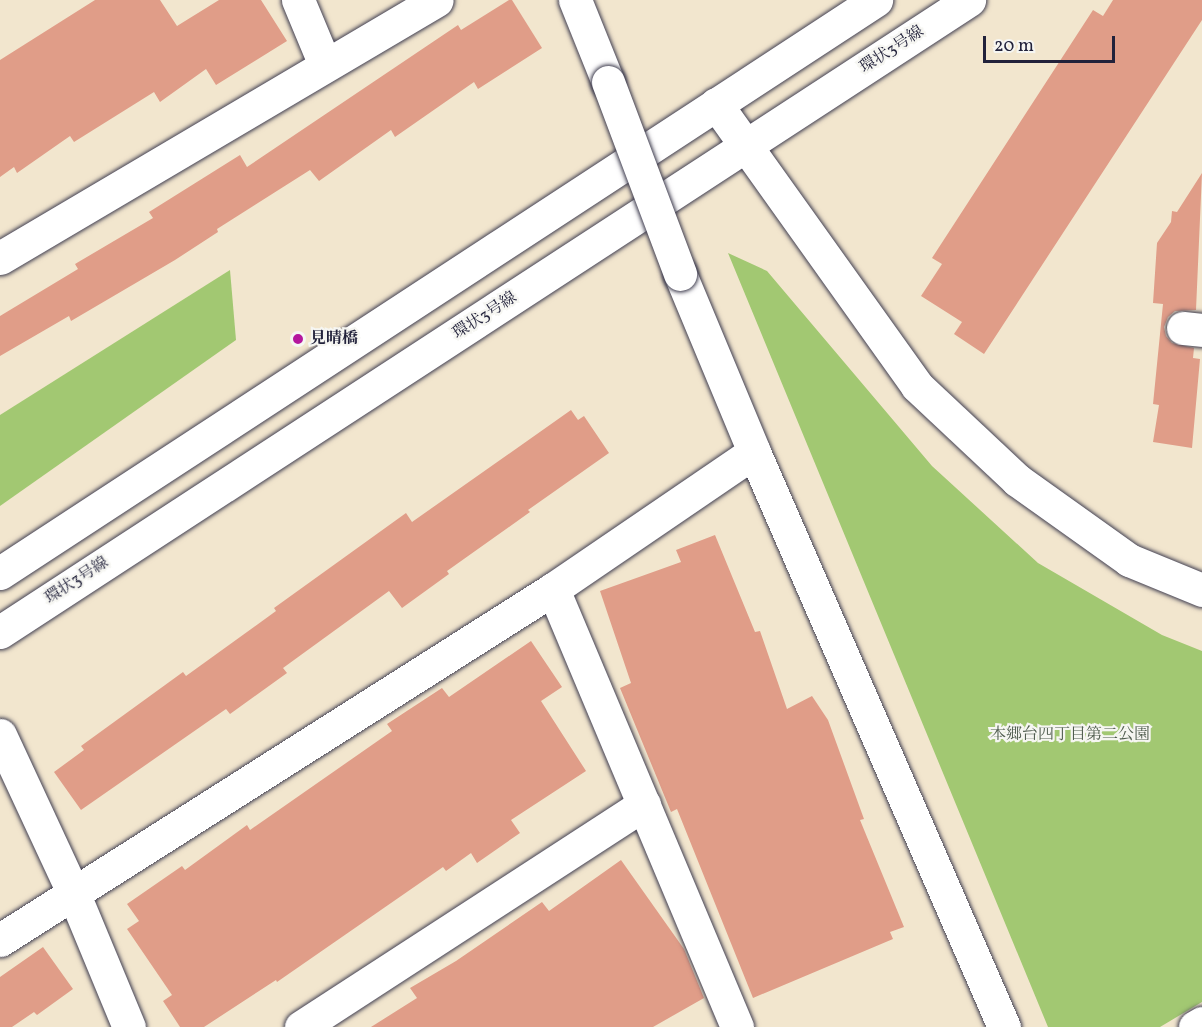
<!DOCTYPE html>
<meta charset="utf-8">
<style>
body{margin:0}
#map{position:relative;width:1202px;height:1027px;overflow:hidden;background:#f2e6ce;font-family:Vollkorn,"Noto Serif JP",serif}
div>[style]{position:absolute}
.green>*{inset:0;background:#a2c872}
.building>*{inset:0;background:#e09d88}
.roads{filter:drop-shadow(0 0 2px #413f51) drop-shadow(0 0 2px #413f51)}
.minor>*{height:33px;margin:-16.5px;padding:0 16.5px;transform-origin:16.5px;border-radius:16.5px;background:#fff}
.tertiary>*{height:33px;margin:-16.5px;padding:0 16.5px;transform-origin:16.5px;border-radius:16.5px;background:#fff}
.bridges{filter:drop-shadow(0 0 2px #413f51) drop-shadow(0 0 2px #413f51)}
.tertiary-bridge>*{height:33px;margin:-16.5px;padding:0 16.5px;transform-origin:16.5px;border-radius:16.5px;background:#fff}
.dots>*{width:16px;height:16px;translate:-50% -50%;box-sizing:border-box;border:3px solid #f6f6f2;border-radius:50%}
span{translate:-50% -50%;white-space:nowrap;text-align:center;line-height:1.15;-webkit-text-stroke:4.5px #f6f6f2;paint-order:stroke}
.street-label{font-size:16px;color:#22223b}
.poi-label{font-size:16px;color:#22223b;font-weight:700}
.left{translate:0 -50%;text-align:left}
.park-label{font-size:16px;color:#4f5c4e}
.scale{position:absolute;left:983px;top:36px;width:132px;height:27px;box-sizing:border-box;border:3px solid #22223b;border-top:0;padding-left:8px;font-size:18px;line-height:21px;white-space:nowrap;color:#22223b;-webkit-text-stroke:4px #f6f6f2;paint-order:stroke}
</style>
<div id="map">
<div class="green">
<div style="clip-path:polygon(728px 253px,767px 271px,932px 466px,1038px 563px,1162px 635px,1202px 651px,1202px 1002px,1160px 1027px,1048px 1027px)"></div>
<div style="clip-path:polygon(230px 270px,236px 340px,0 506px,0 415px)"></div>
</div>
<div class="building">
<div style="clip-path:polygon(95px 0,160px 0,177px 26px,219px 0,261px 0,287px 41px,216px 85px,206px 69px,160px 102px,154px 92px,74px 142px,70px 136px,17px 173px,14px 167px,0 177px,0 60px)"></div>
<div style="clip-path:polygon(509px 0,512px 0,542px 48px,478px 89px,474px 82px,395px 137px,391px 130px,319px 181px,310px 170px,217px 229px,218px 232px,175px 260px,71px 321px,69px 316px,0 356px,0 316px,78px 269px,75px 264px,153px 218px,149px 212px,240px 155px,247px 167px,458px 25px,461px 30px)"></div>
<div style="clip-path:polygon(1113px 0,1202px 0,1202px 20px,984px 354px,954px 334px,962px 322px,921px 296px,942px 264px,932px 258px,1093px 10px,1103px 16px)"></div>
<div style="clip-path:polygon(1202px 173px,1196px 310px,1175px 311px,1168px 317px,1164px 327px,1166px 336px,1172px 343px,1194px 348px,1193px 358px,1200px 359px,1192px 448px,1153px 442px,1159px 405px,1153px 404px,1163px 304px,1153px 303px,1157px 243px,1171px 222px,1172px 211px,1177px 212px)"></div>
<div style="clip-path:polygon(571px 410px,578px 420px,584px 416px,609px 453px,528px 510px,530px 512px,447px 571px,449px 574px,402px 608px,389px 591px,283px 668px,287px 673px,230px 714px,226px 709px,81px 810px,54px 772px,84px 750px,81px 746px,183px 672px,186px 676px,276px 611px,274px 608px,406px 513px,412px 522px)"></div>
<div style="clip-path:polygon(715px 535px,755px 632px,760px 631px,787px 709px,812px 696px,828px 720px,864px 819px,860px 820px,904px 927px,890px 932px,893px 939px,753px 998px,677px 809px,671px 812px,620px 688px,631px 683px,600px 591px,681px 562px,676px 550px)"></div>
<div style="clip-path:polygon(531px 641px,562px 687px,541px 701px,586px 771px,511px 820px,520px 833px,477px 863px,471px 853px,446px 871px,443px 867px,277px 982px,276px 980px,204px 1027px,180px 1027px,163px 1001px,172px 995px,127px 929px,139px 921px,127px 904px,182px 866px,185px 870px,247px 825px,250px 830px,392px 731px,387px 724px,442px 688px,449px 697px)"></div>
<div style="clip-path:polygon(621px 860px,684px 949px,704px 998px,653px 1027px,371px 1027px,417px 998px,410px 988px,456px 961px,542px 902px,549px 911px)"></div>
<div style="clip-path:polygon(43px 947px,73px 989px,37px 1015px,34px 1012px,12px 1027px,0 1027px,0 977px)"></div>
</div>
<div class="roads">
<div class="minor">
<div style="left:298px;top:0;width:70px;rotate:67.4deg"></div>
<div style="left:0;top:258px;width:507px;rotate:-30.56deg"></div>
<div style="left:1183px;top:328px;width:19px;rotate:6deg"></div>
<div style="left:553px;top:589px;width:475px;rotate:67.2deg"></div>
<div style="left:0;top:735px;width:173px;rotate:65.1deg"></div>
<div style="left:73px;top:892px;width:146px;rotate:67.5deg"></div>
<div style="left:301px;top:1027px;width:409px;rotate:-33deg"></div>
<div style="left:1195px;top:1027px;width:8px;rotate:-30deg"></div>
</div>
<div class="tertiary">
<div style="left:575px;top:0;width:88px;rotate:68.1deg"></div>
<div style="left:716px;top:104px;width:346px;rotate:54.5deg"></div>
<div style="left:917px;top:386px;width:137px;rotate:43.2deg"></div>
<div style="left:1017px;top:480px;width:138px;rotate:35.5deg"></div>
<div style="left:1129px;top:560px;width:79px;rotate:22.3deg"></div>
<div style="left:680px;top:274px;width:193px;rotate:67.4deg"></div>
<div style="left:754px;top:452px;width:627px;rotate:66.5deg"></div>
<div style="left:0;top:573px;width:1047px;rotate:-33.19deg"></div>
<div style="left:0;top:632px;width:1157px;rotate:-33.11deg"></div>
<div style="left:0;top:940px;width:655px;rotate:-32.4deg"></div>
<div style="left:553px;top:589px;width:243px;rotate:-34.3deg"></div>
</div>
</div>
<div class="bridges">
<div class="tertiary-bridge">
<div style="left:608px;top:82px;width:205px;rotate:69.4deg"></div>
</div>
</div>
<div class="dots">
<div style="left:298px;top:339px;background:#b5179e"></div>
</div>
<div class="street-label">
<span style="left:892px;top:50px;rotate:-33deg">環状3号線</span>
<span style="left:485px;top:316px;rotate:-33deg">環状3号線</span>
<span style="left:77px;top:581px;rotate:-33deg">環状3号線</span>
</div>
<div class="poi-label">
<span class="left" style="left:310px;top:339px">見晴橋</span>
</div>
<div class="park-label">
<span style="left:1070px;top:735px">本郷台四丁目第二公園</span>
</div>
<div class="scale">20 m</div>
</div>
